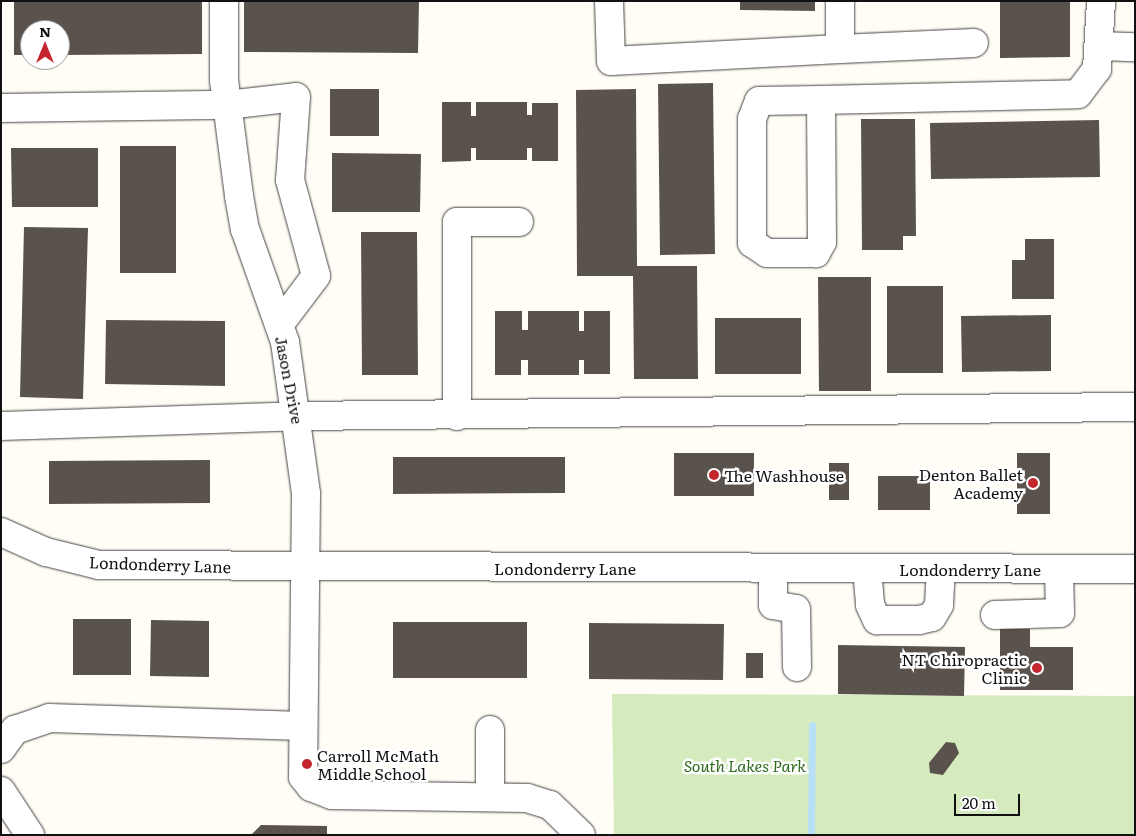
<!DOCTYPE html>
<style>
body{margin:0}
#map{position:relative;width:1136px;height:836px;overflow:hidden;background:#fffdf5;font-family:Literata,serif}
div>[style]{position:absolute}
.green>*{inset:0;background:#d5ebbd}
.stream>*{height:7px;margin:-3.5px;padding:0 3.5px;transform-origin:3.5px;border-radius:3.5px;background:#b9e0f7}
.building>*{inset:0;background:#5a524d}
.roads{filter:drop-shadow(0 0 1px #444) drop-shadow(0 0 1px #444)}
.minor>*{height:28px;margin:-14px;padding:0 14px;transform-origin:14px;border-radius:14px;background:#fff}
.dots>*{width:14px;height:14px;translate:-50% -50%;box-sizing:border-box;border:2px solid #fff;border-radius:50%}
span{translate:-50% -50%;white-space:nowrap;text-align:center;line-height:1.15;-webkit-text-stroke:5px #fff;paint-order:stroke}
.street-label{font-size:16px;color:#111}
.poi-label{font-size:16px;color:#111}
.right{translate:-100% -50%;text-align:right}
.left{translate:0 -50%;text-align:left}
.park-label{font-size:16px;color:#2f6b1f;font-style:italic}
.frame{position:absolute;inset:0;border:2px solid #111;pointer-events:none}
.north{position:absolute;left:20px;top:20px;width:50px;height:50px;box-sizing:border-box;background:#fff;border:1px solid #a0a0a0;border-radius:50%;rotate:0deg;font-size:14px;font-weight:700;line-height:20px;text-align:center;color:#111}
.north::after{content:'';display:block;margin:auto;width:18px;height:22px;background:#c4262e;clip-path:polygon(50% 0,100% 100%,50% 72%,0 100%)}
.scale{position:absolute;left:954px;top:794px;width:66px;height:22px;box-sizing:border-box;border:2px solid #111;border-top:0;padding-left:6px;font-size:15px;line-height:18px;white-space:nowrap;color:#111;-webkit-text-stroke:4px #fff;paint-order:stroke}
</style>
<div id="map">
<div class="green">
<div style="clip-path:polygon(612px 694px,1135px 696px,1135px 835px,614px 835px)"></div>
</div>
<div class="stream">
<div style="left:811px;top:835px;width:110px;rotate:-89.5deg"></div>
</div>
<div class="building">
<div style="clip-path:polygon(14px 1px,202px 1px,202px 54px,60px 55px,60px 30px,30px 30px,30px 55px,14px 55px)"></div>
<div style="clip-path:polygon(244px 1px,419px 1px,418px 53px,244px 52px)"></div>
<div style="clip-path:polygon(740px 1px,815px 1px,815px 11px,740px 10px)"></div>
<div style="clip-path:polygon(1000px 1px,1070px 1px,1070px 57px,1000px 58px)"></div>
<div style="clip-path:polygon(713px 83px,715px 254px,660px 255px,658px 84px)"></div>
<div style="clip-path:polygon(330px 89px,379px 89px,379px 136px,330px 136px)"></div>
<div style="clip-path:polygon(636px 89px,637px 266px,697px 266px,698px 379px,634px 379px,633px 276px,577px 276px,576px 90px)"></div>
<div style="clip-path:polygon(442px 102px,471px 102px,471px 116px,476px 116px,476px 102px,527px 102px,527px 115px,532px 115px,532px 103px,558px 103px,558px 161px,532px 161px,532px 148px,527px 148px,527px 160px,476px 160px,476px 148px,471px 148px,471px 161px,442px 162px)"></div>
<div style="clip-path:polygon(861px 119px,915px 119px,916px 236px,903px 236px,903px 250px,862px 250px)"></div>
<div style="clip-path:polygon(1099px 120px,1100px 177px,931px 179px,930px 123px)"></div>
<div style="clip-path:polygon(120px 146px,176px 146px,176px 273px,120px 273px)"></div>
<div style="clip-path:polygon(11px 148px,98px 148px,98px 207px,12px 207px)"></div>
<div style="clip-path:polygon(332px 153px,421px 154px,420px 212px,332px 212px)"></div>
<div style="clip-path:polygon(24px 227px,88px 228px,83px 399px,20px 397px)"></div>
<div style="clip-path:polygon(361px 232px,417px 232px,418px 375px,362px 375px)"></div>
<div style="clip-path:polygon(1025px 239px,1054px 239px,1054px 299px,1012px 299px,1012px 260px,1025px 260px)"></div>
<div style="clip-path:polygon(818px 277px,871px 277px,871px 391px,819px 391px)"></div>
<div style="clip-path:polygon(887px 286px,943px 286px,943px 373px,887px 373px)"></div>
<div style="clip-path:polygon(495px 311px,522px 311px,522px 330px,528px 330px,528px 311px,579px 311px,579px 331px,584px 331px,584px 311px,610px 311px,610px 374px,584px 374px,584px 360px,579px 360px,579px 375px,528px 375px,528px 360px,521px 360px,521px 375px,495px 375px)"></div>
<div style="clip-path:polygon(1051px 315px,1051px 371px,962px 372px,961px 316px)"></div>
<div style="clip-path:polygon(715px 318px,801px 318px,801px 374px,715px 374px)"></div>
<div style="clip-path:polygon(106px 320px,225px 321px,225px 386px,105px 384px)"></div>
<div style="clip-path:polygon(674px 453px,754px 453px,754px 496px,674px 496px)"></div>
<div style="clip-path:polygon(1017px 453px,1050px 453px,1050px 514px,1017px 514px)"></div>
<div style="clip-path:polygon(393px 457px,565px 457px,565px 493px,393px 494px)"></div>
<div style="clip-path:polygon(210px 460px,210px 503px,49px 504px,49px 461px)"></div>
<div style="clip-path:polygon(829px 463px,849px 463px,849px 500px,829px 500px)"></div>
<div style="clip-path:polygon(878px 476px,930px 476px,930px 510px,878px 510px)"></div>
<div style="clip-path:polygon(73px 619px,131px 619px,131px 675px,73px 675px)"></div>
<div style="clip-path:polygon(151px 620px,209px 621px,209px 677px,150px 676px)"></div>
<div style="clip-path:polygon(393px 622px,527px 622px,527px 678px,393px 678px)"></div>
<div style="clip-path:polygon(589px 623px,724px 624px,723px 680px,589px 679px)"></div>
<div style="clip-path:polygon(1000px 629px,1030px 629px,1030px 647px,1073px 647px,1073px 690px,1000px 690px)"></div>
<div style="clip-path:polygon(838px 645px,965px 647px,964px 696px,838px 694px)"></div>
<div style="clip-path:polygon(746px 653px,763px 653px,763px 678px,746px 678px)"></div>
<div style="clip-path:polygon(946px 742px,955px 743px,959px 753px,943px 775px,930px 773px,929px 763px)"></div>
<div style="clip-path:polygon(261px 825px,327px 826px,327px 835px,251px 835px)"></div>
</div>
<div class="roads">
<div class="minor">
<div style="left:224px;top:1px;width:79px;rotate:90deg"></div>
<div style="left:224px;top:80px;width:117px;rotate:82.6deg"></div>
<div style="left:239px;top:196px;width:34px;rotate:80deg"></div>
<div style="left:245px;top:229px;width:120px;rotate:70.5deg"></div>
<div style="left:285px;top:342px;width:153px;rotate:82.1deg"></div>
<div style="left:306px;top:494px;width:283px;rotate:90.6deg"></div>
<div style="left:303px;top:777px;width:13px;rotate:51deg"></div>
<div style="left:311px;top:787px;width:22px;rotate:21deg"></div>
<div style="left:332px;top:795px;width:195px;rotate:0.9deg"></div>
<div style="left:527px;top:798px;width:24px;rotate:17deg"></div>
<div style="left:550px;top:805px;width:43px;rotate:44.1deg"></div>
<div style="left:609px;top:1px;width:60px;rotate:88.1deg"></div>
<div style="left:611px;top:61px;width:229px;rotate:-3deg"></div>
<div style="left:840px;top:49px;width:48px;rotate:-90deg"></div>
<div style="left:1100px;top:46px;width:35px;rotate:2deg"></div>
<div style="left:840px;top:49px;width:134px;rotate:-2.6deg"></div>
<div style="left:821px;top:100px;width:142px;rotate:89.6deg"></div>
<div style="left:822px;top:242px;width:13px;rotate:119deg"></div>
<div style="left:816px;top:253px;width:49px;rotate:180deg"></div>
<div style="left:767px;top:253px;width:18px;rotate:-146deg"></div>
<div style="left:752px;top:243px;width:124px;rotate:-90deg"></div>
<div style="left:752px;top:119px;width:19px;rotate:-69deg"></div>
<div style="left:759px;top:101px;width:62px;rotate:-0.9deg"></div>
<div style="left:821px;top:100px;width:257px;rotate:-1.3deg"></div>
<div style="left:1078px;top:94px;width:31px;rotate:-53deg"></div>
<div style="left:1097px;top:69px;width:68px;rotate:-86.6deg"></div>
<div style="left:1px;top:108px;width:226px;rotate:-0.8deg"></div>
<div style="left:227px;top:105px;width:69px;rotate:-6.6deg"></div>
<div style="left:296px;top:97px;width:83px;rotate:94.1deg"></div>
<div style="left:290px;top:180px;width:99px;rotate:74.8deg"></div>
<div style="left:316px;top:276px;width:61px;rotate:127.1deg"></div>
<div style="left:457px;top:416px;width:194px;rotate:-90deg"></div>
<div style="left:457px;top:222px;width:62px"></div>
<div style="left:1px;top:426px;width:297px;rotate:-1.9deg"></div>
<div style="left:298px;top:416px;width:837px;rotate:-0.62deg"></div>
<div style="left:1px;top:532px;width:49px;rotate:24deg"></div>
<div style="left:46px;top:552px;width:55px;rotate:13.8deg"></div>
<div style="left:99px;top:565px;width:1036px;rotate:0.22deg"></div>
<div style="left:773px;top:569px;width:36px;rotate:90deg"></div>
<div style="left:773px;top:605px;width:23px;rotate:10deg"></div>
<div style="left:796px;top:609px;width:58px;rotate:89deg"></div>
<div style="left:867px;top:569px;width:36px;rotate:85deg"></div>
<div style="left:870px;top:605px;width:17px;rotate:65deg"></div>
<div style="left:877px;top:620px;width:42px"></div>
<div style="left:919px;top:620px;width:13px;rotate:-13deg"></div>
<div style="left:932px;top:617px;width:14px;rotate:-60deg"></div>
<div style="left:939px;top:605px;width:36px;rotate:-87deg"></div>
<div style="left:995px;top:615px;width:65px;rotate:-1.8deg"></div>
<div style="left:1060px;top:613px;width:44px;rotate:-91.3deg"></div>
<div style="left:1px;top:749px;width:24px;rotate:-54deg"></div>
<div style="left:15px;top:730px;width:36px;rotate:-19deg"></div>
<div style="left:49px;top:718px;width:254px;rotate:1.8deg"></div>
<div style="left:1px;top:791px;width:53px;rotate:56.6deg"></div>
<div style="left:490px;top:797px;width:67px;rotate:-90deg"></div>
</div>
</div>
<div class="dots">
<div style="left:714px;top:475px;background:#c4262e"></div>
<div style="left:1033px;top:483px;background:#c4262e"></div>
<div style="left:1037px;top:668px;background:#c4262e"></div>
<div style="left:307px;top:764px;background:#c4262e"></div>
</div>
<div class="street-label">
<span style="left:290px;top:380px;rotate:79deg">Jason Drive</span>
<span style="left:160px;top:564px;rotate:2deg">Londonderry Lane</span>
<span style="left:565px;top:568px">Londonderry Lane</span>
<span style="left:970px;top:569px">Londonderry Lane</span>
</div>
<div class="poi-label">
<span class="right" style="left:1023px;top:483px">Denton Ballet<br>Academy</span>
<span class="left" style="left:724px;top:475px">The Washhouse</span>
<span class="right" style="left:1027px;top:668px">NT Chiropractic<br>Clinic</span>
<span class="left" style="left:317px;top:764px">Carroll McMath<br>Middle School</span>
</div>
<div class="park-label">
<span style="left:745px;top:765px">South Lakes Park</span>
</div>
<div class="frame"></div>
<div class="north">N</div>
<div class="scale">20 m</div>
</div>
